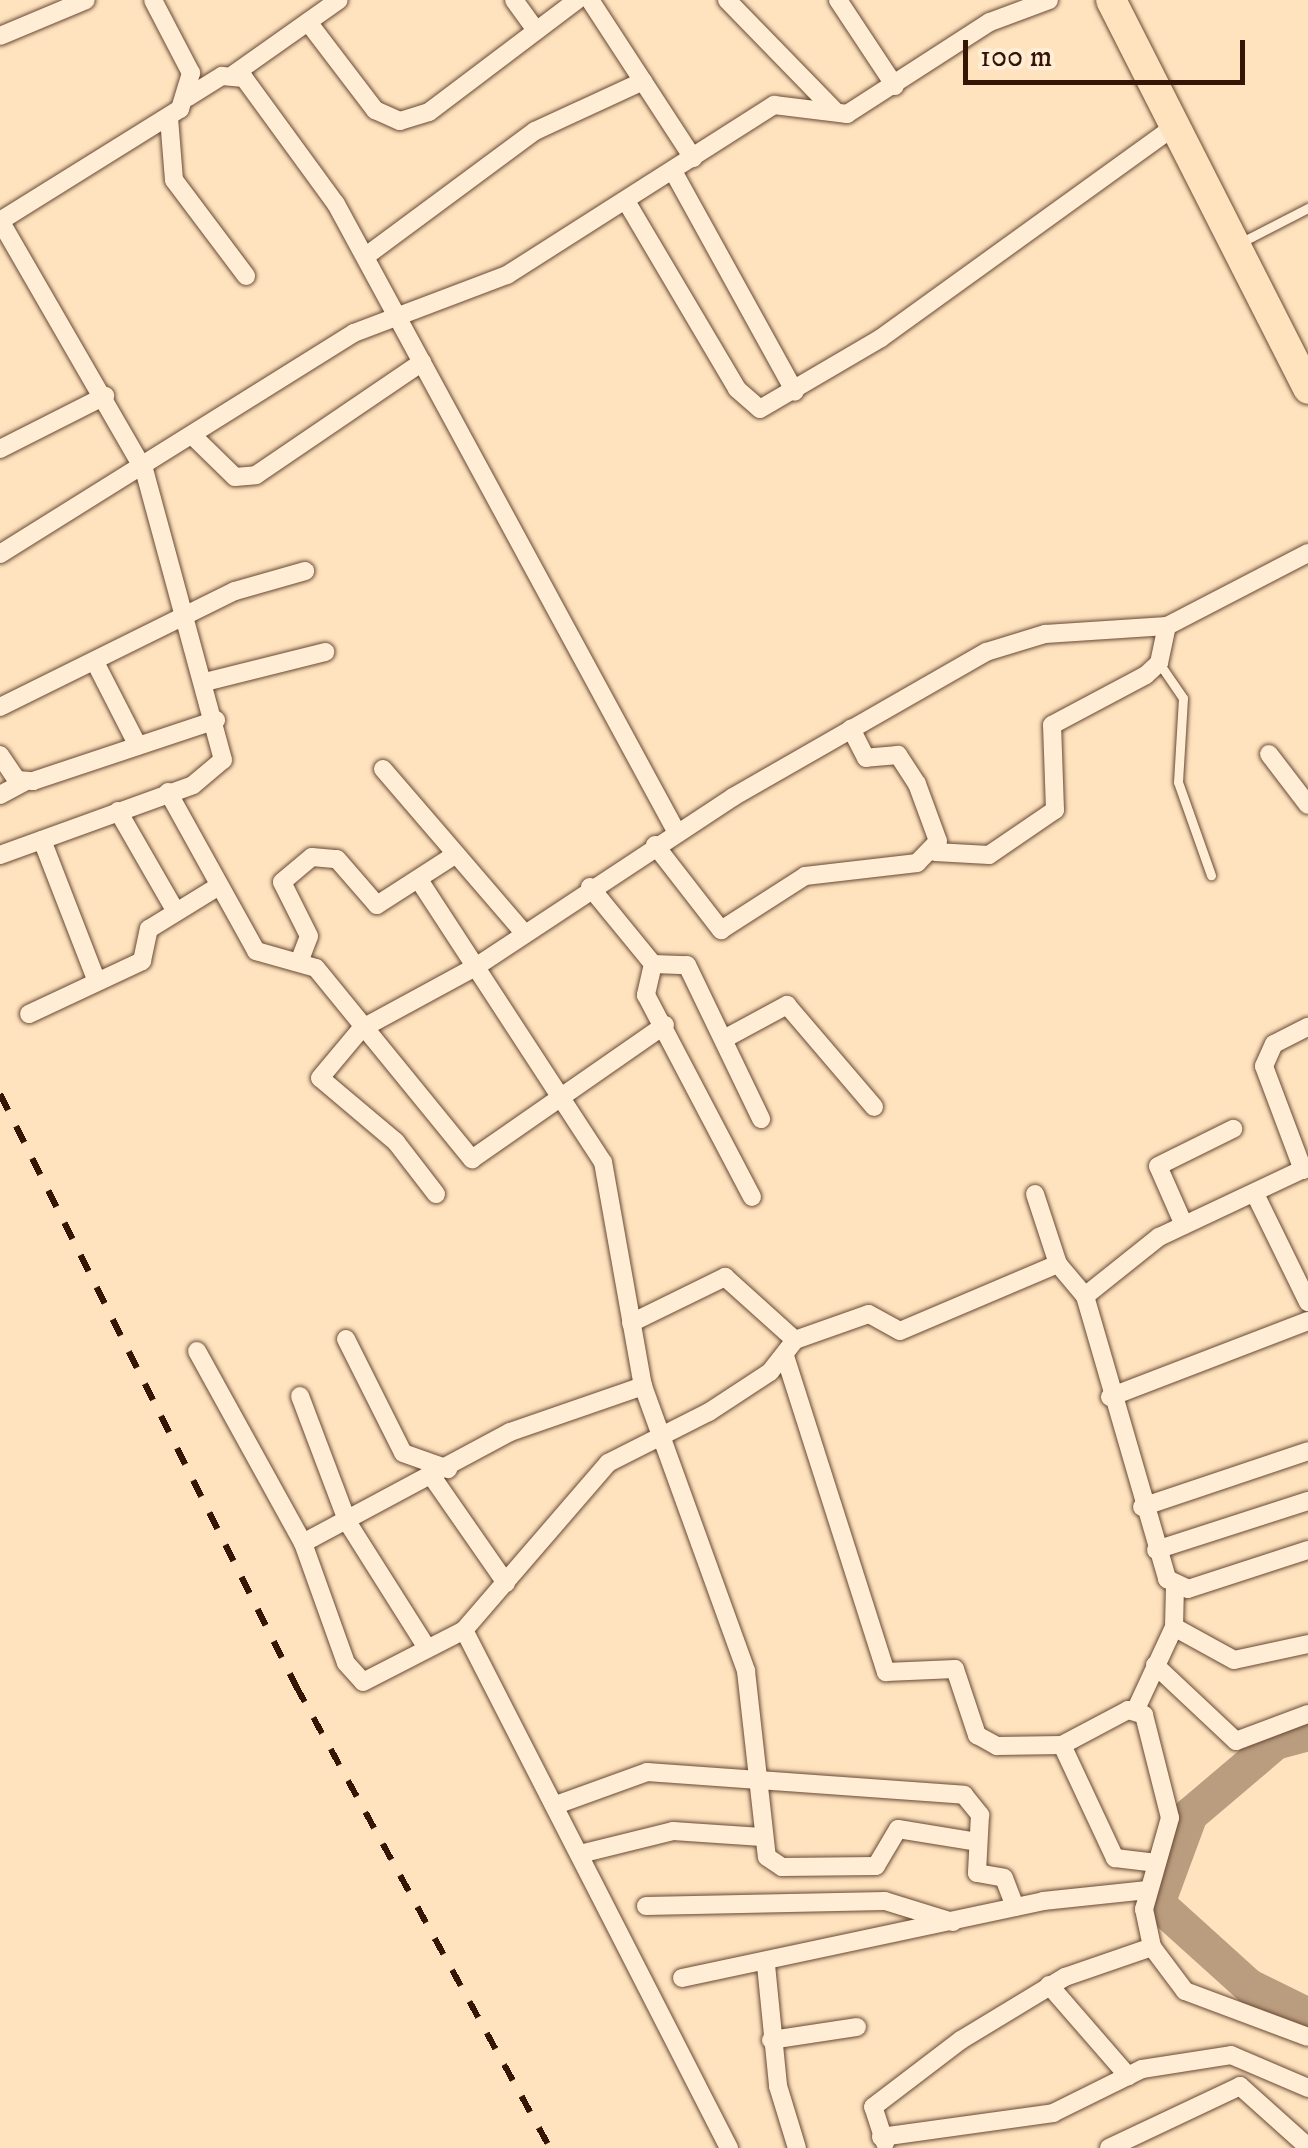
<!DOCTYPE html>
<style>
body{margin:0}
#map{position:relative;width:1308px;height:2148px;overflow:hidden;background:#ffe3be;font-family:"IM FELL DW Pica",serif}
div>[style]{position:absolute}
.river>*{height:35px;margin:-17.5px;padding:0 17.5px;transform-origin:17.5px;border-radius:17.5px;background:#ba9d7f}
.roads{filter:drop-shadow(0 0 2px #684934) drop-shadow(0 0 2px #684934)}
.service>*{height:9px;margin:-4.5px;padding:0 4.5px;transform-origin:4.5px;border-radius:4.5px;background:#ffedd5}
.minor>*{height:18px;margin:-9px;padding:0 9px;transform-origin:9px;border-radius:9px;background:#ffedd5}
.trunk>*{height:30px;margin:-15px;padding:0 15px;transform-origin:15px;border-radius:15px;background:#ffe3be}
.rail>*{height:6px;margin-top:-3px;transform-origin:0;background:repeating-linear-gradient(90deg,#351606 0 18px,transparent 0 36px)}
span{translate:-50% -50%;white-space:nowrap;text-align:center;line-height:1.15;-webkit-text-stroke:9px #ffedd5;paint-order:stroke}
.scale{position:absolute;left:963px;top:40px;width:282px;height:45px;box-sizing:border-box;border:5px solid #351606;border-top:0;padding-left:12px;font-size:30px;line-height:35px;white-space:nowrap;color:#351606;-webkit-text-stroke:8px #ffedd5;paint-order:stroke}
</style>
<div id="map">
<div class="river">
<div style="left:1308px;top:1733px;width:34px;rotate:165deg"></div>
<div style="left:1275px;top:1742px;width:111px;rotate:139.7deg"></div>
<div style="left:1190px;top:1814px;width:95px;rotate:110.3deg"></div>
<div style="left:1157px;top:1903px;width:124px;rotate:42.1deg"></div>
<div style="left:1249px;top:1986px;width:66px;rotate:26.2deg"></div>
</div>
<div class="roads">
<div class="service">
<div style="left:1238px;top:244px;width:79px;rotate:-27.2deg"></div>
<div style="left:1159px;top:663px;width:42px;rotate:55.6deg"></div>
<div style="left:1183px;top:698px;width:84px;rotate:93.4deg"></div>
<div style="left:1178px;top:782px;width:99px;rotate:70.5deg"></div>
</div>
<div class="minor">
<div style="left:514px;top:0;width:37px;rotate:54deg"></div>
<div style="left:590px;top:0;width:189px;rotate:56.9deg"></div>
<div style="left:727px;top:0;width:156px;rotate:45.8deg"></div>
<div style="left:838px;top:0;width:103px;rotate:56.5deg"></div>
<div style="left:308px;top:22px;width:111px;rotate:52.7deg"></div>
<div style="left:375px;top:110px;width:27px;rotate:24deg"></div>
<div style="left:400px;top:121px;width:30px;rotate:-17deg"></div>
<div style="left:429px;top:112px;width:186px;rotate:-37.1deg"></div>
<div style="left:0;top:36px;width:93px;rotate:-22.7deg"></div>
<div style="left:234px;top:74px;width:128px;rotate:-35.2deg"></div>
<div style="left:188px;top:97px;width:40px;rotate:-32deg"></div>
<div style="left:222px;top:76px;width:22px;rotate:5deg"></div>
<div style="left:244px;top:78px;width:156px;rotate:53.9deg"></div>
<div style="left:336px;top:204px;width:713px;rotate:61.53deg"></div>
<div style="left:169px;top:118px;width:62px;rotate:85.4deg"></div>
<div style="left:174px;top:180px;width:120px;rotate:53.1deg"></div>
<div style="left:673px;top:171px;width:252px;rotate:61.1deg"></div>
<div style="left:626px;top:201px;width:218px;rotate:59.4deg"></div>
<div style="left:737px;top:389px;width:30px;rotate:41deg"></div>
<div style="left:760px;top:409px;width:140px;rotate:-30.4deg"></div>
<div style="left:881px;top:338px;width:362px;rotate:-35.8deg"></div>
<div style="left:366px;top:256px;width:210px;rotate:-36.5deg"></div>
<div style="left:535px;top:131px;width:119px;rotate:-24.8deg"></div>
<div style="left:196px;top:439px;width:54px;rotate:44.3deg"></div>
<div style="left:235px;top:477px;width:21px;rotate:-5deg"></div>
<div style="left:256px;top:475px;width:201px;rotate:-34.2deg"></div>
<div style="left:0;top:449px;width:118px;rotate:-26.8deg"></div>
<div style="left:0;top:554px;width:417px;rotate:-32deg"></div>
<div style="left:354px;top:333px;width:164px;rotate:-20.8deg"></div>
<div style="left:507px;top:275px;width:317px;rotate:-32.5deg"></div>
<div style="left:774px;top:105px;width:74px;rotate:7deg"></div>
<div style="left:847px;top:114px;width:170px;rotate:-32.8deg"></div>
<div style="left:990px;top:22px;width:63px;rotate:-20.4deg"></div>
<div style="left:95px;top:662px;width:94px;rotate:62.9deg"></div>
<div style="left:205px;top:682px;width:124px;rotate:-14deg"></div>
<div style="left:0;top:707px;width:262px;rotate:-26.3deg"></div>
<div style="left:235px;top:591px;width:73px;rotate:-15.9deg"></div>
<div style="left:1269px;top:754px;width:64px;rotate:52.6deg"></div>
<div style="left:0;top:755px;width:30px;rotate:56deg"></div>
<div style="left:17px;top:780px;width:16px;rotate:4deg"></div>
<div style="left:33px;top:781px;width:193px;rotate:-18.4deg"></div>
<div style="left:383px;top:769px;width:215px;rotate:49.3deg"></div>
<div style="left:168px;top:792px;width:182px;rotate:61deg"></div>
<div style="left:256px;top:951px;width:62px;rotate:15.8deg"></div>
<div style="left:316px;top:968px;width:247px;rotate:50.8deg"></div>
<div style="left:472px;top:1159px;width:235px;rotate:-34.8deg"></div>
<div style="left:0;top:795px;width:27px;rotate:-28deg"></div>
<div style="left:118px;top:811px;width:116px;rotate:60.1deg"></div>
<div style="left:42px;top:840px;width:152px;rotate:68.8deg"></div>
<div style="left:655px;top:845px;width:108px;rotate:52.2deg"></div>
<div style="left:721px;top:930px;width:100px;rotate:-32.7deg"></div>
<div style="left:805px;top:876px;width:113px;rotate:-6.6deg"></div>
<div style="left:917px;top:863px;width:30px;rotate:-46deg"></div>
<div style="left:938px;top:841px;width:61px;rotate:-110.2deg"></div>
<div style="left:917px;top:784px;width:35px;rotate:-123deg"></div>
<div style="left:898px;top:755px;width:32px;rotate:175deg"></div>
<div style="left:866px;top:758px;width:33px;rotate:-117deg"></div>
<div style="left:935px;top:852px;width:54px;rotate:3.2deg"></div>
<div style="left:989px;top:855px;width:80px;rotate:-34.3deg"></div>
<div style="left:1055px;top:810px;width:85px;rotate:-92deg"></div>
<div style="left:1052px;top:725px;width:106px;rotate:-28deg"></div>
<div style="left:1146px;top:675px;width:18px;rotate:-43deg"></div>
<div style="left:1159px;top:663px;width:38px;rotate:-78deg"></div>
<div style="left:0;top:855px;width:205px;rotate:-19.9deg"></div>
<div style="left:193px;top:785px;width:39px;rotate:-40deg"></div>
<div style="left:223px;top:760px;width:301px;rotate:-105.2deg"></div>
<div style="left:144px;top:470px;width:288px;rotate:-120deg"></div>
<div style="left:0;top:221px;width:212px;rotate:-31.9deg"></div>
<div style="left:180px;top:109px;width:38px;rotate:-73deg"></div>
<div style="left:191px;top:73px;width:82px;rotate:-117.5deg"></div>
<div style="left:419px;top:880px;width:337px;rotate:56.9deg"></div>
<div style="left:603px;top:1162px;width:228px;rotate:79.9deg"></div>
<div style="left:643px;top:1386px;width:303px;rotate:70.1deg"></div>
<div style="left:746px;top:1671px;width:187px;rotate:83.6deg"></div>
<div style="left:767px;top:1857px;width:18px;rotate:34deg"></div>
<div style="left:782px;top:1867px;width:94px;rotate:-0.6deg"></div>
<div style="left:876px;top:1866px;width:43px;rotate:-59.3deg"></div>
<div style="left:898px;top:1829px;width:80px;rotate:9.3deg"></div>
<div style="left:590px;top:887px;width:99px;rotate:50.7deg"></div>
<div style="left:653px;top:964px;width:34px;rotate:2deg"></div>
<div style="left:687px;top:965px;width:171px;rotate:64.3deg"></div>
<div style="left:301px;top:957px;width:22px;rotate:-69deg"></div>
<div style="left:309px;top:936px;width:60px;rotate:-116.6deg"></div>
<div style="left:282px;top:882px;width:39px;rotate:-40deg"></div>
<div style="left:312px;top:857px;width:25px;rotate:5deg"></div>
<div style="left:337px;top:859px;width:61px;rotate:49deg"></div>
<div style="left:377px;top:905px;width:94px;rotate:-32.8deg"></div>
<div style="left:653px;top:964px;width:32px;rotate:103deg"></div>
<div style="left:646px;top:995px;width:228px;rotate:62.3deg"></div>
<div style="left:29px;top:1014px;width:125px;rotate:-25.1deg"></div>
<div style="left:142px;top:961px;width:33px;rotate:-78deg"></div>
<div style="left:149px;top:929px;width:82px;rotate:-31.6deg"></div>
<div style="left:724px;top:1039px;width:72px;rotate:-28.4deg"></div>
<div style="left:787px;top:1005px;width:134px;rotate:49.5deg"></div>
<div style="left:1303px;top:1170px;width:111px;rotate:-110.6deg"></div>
<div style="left:1264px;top:1066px;width:24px;rotate:-66deg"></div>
<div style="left:1274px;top:1044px;width:38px;rotate:-27deg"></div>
<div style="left:436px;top:1194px;width:66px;rotate:-127.6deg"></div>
<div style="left:396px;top:1142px;width:99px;rotate:-139.9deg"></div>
<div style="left:320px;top:1078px;width:64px;rotate:-50.1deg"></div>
<div style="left:361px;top:1029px;width:132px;rotate:-28.5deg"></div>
<div style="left:477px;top:966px;width:307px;rotate:-33.4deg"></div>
<div style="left:733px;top:797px;width:292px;rotate:-29.8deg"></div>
<div style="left:986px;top:652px;width:62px;rotate:-17deg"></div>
<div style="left:1045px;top:634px;width:122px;rotate:-3.8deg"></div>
<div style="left:1167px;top:626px;width:159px;rotate:-27.4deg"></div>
<div style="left:1035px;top:1194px;width:74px;rotate:71.8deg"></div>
<div style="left:1058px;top:1264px;width:42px;rotate:49.8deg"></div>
<div style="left:1085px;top:1296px;width:295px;rotate:73.8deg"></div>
<div style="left:1167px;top:1579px;width:23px;rotate:25deg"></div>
<div style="left:1188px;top:1589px;width:126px;rotate:-18deg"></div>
<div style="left:1257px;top:1198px;width:116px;rotate:63.9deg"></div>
<div style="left:1184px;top:1225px;width:64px;rotate:-113.8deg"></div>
<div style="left:1158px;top:1166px;width:84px;rotate:-26.3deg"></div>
<div style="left:1085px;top:1296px;width:95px;rotate:-38.6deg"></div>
<div style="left:1159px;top:1237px;width:165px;rotate:-25.2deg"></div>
<div style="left:631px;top:1323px;width:105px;rotate:-26.1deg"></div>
<div style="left:725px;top:1277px;width:94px;rotate:42deg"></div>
<div style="left:795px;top:1340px;width:78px;rotate:-19.4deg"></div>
<div style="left:869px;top:1314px;width:35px;rotate:29deg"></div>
<div style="left:900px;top:1331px;width:172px;rotate:-23deg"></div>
<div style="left:346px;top:1339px;width:127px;rotate:63.4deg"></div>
<div style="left:403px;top:1453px;width:48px;rotate:19.6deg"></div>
<div style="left:197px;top:1351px;width:219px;rotate:61.1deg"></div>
<div style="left:303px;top:1543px;width:127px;rotate:70.3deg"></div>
<div style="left:346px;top:1663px;width:25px;rotate:48deg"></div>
<div style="left:363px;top:1682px;width:114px;rotate:-27.2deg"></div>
<div style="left:464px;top:1630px;width:221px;rotate:-49.2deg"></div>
<div style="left:608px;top:1463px;width:113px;rotate:-26.8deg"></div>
<div style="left:709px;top:1412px;width:73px;rotate:-33.3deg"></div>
<div style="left:770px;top:1372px;width:41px;rotate:-52deg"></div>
<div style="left:785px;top:1356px;width:332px;rotate:72.3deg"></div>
<div style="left:886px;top:1672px;width:69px;rotate:-2.5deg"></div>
<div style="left:955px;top:1669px;width:70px;rotate:71.6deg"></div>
<div style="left:977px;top:1735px;width:23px;rotate:29deg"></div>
<div style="left:997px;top:1746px;width:65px;rotate:-0.9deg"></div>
<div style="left:1062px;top:1745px;width:75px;rotate:-27.9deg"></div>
<div style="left:1128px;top:1710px;width:17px;rotate:17deg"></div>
<div style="left:1144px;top:1715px;width:106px;rotate:75.8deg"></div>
<div style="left:1170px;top:1818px;width:95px;rotate:105.9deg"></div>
<div style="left:1144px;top:1909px;width:39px;rotate:78deg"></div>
<div style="left:1152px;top:1947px;width:55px;rotate:53.1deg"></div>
<div style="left:1185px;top:1991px;width:131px;rotate:20.5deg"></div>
<div style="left:300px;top:1396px;width:136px;rotate:69.3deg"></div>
<div style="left:348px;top:1523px;width:148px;rotate:57.7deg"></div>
<div style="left:1110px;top:1397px;width:212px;rotate:-21deg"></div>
<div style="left:433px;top:1478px;width:128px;rotate:55.2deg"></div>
<div style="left:1142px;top:1507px;width:175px;rotate:-18.6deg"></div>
<div style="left:303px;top:1543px;width:235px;rotate:-28.2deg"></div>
<div style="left:510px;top:1432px;width:141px;rotate:-19.1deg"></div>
<div style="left:1156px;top:1550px;width:160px;rotate:-17.9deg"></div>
<div style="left:1174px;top:1627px;width:68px;rotate:28.8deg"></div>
<div style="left:1234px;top:1660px;width:76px;rotate:-12.2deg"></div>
<div style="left:464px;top:1630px;width:582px;rotate:62.91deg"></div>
<div style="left:1155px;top:1665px;width:111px;rotate:43.2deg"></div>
<div style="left:1236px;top:1741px;width:77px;rotate:-20.6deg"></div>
<div style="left:1136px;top:1709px;width:90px;rotate:-65.1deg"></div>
<div style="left:1174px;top:1627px;width:40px;rotate:-88.6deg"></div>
<div style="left:1062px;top:1745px;width:125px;rotate:64.9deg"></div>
<div style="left:1115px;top:1858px;width:42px;rotate:6.8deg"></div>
<div style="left:556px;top:1805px;width:97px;rotate:-19.9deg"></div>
<div style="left:647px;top:1772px;width:318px;rotate:4.1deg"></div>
<div style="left:964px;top:1795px;width:26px;rotate:51deg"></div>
<div style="left:980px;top:1815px;width:58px;rotate:93deg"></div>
<div style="left:977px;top:1873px;width:27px;rotate:10deg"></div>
<div style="left:1004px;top:1878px;width:31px;rotate:69deg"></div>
<div style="left:580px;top:1854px;width:96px;rotate:-13.9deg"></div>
<div style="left:673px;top:1831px;width:89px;rotate:3.9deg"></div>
<div style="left:646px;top:1906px;width:239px;rotate:-1.2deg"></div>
<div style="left:885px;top:1901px;width:71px;rotate:17.2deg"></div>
<div style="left:766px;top:1965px;width:122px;rotate:84.3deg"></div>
<div style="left:778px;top:2086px;width:65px;rotate:73deg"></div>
<div style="left:682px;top:1978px;width:369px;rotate:-12deg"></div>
<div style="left:1043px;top:1901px;width:105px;rotate:-6deg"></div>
<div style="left:1049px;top:1985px;width:121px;rotate:49deg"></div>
<div style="left:771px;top:2040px;width:87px;rotate:-8.6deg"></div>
<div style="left:881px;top:2137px;width:174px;rotate:-7.9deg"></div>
<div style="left:1053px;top:2113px;width:99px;rotate:-26.3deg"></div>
<div style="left:1142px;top:2069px;width:90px;rotate:-8.9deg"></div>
<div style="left:1231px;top:2055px;width:84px;rotate:23.2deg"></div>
<div style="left:885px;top:2143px;width:38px;rotate:-108deg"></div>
<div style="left:873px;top:2107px;width:111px;rotate:-37.3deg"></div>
<div style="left:961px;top:2040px;width:122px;rotate:-31.2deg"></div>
<div style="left:1065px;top:1977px;width:92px;rotate:-19deg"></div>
<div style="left:1109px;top:2148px;width:145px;rotate:-25.3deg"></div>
<div style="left:1240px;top:2086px;width:91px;rotate:41.9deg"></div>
</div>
<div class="trunk">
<div style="left:1111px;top:0;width:436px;rotate:63.1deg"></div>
</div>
</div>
<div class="rail">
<div style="left:0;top:1094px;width:662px;rotate:63.43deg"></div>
<div style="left:296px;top:1686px;width:527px;rotate:61.2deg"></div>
</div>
<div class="scale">100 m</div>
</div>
